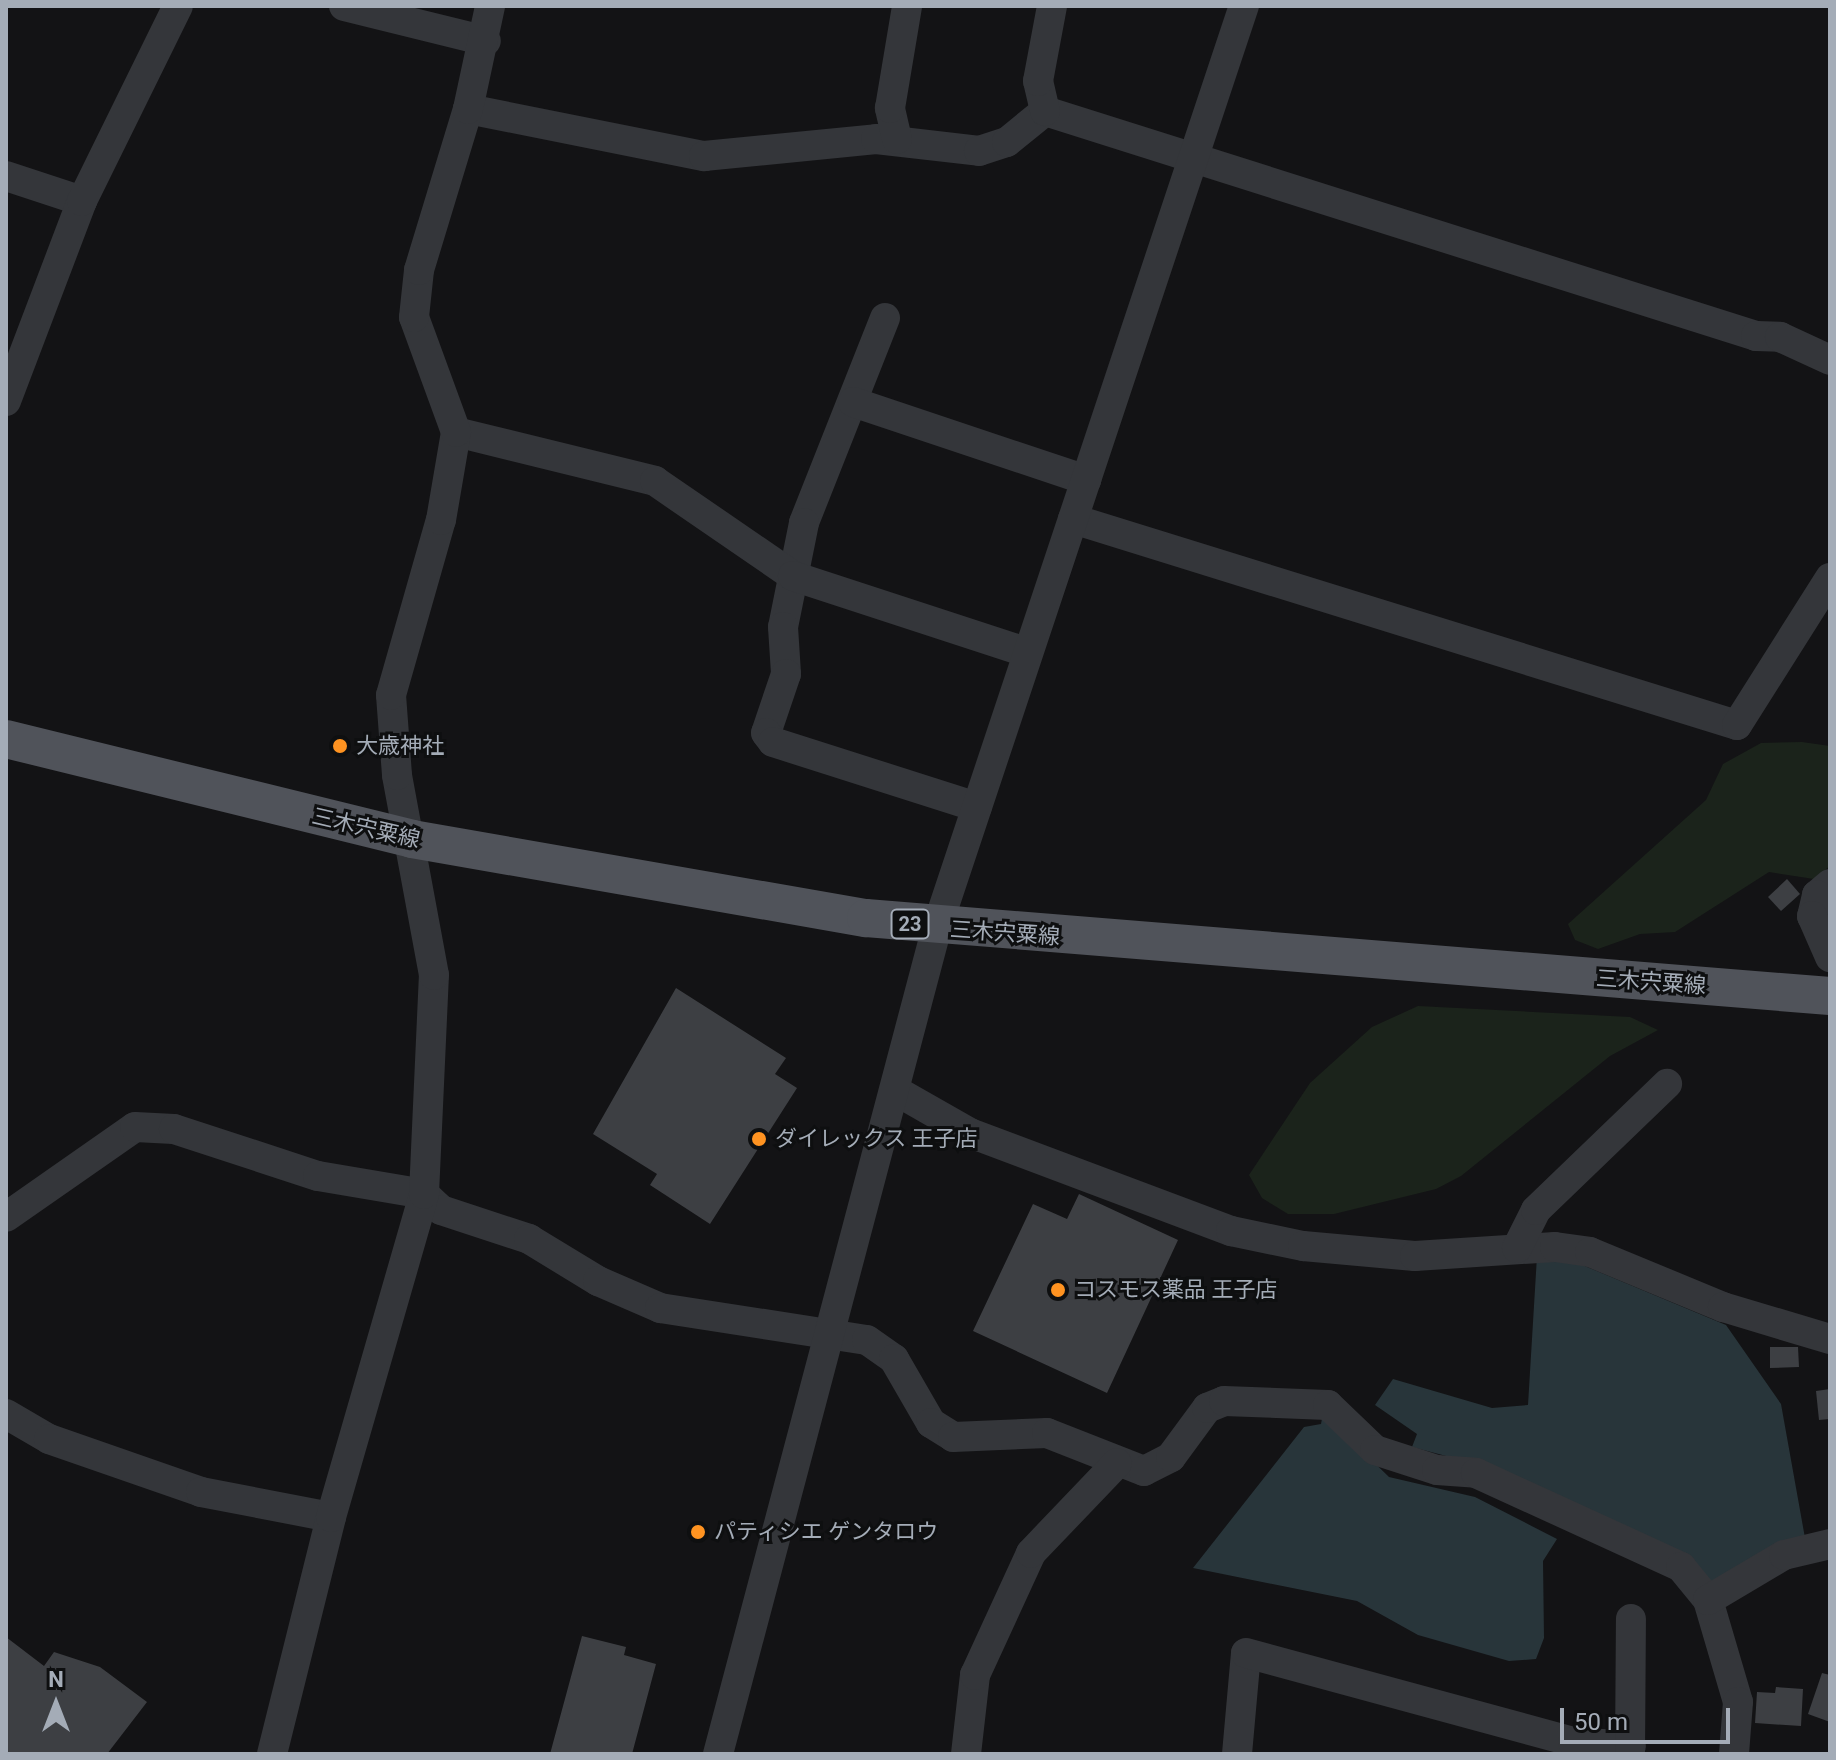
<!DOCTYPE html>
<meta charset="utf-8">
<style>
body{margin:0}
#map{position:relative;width:1836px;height:1760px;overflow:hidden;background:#131315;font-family:Roboto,"Noto Sans JP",sans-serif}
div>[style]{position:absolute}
.green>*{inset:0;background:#1b231b}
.water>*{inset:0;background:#28353a}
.building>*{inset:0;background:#3d3f43}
.minor>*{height:30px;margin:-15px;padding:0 15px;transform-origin:15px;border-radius:15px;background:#34363a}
.major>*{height:38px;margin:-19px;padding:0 19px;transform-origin:19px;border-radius:19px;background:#50535a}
.dots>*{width:22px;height:22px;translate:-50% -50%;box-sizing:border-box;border:4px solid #0e0f10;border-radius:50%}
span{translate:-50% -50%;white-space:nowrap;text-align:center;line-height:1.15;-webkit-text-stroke:6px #0e0f10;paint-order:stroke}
.shield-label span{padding:2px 6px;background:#0e0f10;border:2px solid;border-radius:6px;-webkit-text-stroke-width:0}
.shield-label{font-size:20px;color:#a4acb7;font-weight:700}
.poi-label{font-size:22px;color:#a4acb7}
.left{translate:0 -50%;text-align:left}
.street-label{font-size:22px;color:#a4acb7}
.frame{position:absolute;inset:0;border:8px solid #a4acb7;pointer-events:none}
.north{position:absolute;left:16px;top:1664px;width:80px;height:80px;-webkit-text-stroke:6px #0e0f10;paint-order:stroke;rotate:0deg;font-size:22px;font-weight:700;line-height:32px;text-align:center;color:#a4acb7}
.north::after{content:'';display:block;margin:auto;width:28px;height:36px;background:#a4acb7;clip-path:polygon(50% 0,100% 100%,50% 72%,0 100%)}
.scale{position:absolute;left:1560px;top:1708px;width:170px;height:36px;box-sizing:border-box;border:4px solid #a4acb7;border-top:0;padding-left:10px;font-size:24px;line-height:28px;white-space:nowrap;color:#a4acb7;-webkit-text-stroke:6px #0e0f10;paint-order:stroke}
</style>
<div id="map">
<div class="green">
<div style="clip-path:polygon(1802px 742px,1830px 746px,1830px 866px,1814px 879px,1769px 872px,1675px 932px,1640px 934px,1598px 949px,1575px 940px,1568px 924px,1706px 800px,1723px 764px,1761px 743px)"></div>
<div style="clip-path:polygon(1418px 1006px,1630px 1017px,1658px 1030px,1610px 1056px,1461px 1176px,1436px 1189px,1334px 1214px,1288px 1214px,1262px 1198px,1249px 1175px,1310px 1083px,1372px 1027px)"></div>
</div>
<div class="water">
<div style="clip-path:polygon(1537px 1256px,1580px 1264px,1726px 1325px,1781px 1404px,1805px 1538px,1710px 1583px,1450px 1457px,1412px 1447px,1417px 1434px,1375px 1405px,1393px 1379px,1492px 1408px,1528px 1405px)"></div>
<div style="clip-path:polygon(1323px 1413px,1389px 1477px,1475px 1497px,1557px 1539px,1543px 1561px,1544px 1638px,1536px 1659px,1509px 1661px,1418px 1635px,1357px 1601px,1193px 1568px,1304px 1427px,1321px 1424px)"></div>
</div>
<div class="building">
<div style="clip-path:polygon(1787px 879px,1800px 894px,1781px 911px,1768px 897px)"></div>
<div style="clip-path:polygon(676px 988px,786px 1058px,775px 1074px,797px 1088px,710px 1224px,650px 1185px,657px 1174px,593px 1134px)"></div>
<div style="clip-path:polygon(1079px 1194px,1178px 1240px,1107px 1393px,973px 1331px,1033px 1204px,1067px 1219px)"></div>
<div style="clip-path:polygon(1770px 1347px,1798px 1347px,1799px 1367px,1770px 1368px)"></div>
<div style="clip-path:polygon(1830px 1389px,1830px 1419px,1819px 1420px,1816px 1391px)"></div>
<div style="clip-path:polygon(582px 1636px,626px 1647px,624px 1655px,656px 1664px,632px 1754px,550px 1754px)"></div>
<div style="clip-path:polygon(6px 1637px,44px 1666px,54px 1652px,100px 1667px,147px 1702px,107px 1754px,6px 1754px)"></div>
<div style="clip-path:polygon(1822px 1673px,1830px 1675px,1830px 1722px,1808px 1714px)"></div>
<div style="clip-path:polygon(1776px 1687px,1803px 1689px,1801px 1726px,1755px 1723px,1757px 1692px,1775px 1693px)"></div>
</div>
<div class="minor">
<div style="left:344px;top:6px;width:146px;rotate:13.8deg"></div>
<div style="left:468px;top:109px;width:241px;rotate:11.3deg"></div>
<div style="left:704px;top:156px;width:173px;rotate:-5.6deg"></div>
<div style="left:876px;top:139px;width:104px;rotate:6.6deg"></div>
<div style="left:979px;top:151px;width:29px;rotate:-18deg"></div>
<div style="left:1007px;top:142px;width:49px;rotate:-39.2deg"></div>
<div style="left:1045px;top:111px;width:746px;rotate:17.56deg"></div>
<div style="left:1756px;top:336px;width:24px;rotate:2deg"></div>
<div style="left:1780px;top:337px;width:55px;rotate:24.7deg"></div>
<div style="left:1045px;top:111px;width:31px;rotate:-103deg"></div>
<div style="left:1038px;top:81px;width:76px;rotate:-79.4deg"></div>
<div style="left:897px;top:139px;width:32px;rotate:-103deg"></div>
<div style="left:890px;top:108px;width:103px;rotate:-80.5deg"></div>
<div style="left:6px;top:176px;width:80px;rotate:18.2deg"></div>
<div style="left:885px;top:318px;width:220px;rotate:111.6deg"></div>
<div style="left:804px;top:523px;width:106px;rotate:101.4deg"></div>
<div style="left:783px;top:627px;width:47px;rotate:86.3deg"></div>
<div style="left:786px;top:674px;width:62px;rotate:108.7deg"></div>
<div style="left:766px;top:733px;width:11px;rotate:52deg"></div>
<div style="left:773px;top:742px;width:214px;rotate:17.7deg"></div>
<div style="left:6px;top:401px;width:214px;rotate:-69.2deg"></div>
<div style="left:82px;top:201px;width:217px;rotate:-63.8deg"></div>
<div style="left:853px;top:402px;width:246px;rotate:18.5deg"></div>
<div style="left:456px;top:432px;width:205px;rotate:13.8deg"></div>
<div style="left:655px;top:481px;width:168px;rotate:34.5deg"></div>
<div style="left:793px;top:576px;width:247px;rotate:18.1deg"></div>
<div style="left:1073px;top:519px;width:695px;rotate:17.24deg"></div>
<div style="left:1737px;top:725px;width:174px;rotate:-57.7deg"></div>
<div style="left:1830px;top:884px;width:17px;rotate:140deg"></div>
<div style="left:1817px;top:895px;width:22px;rotate:103deg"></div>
<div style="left:1812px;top:916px;width:45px;rotate:66.3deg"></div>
<div style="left:898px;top:1092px;width:83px;rotate:29.7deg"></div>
<div style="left:970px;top:1133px;width:279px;rotate:20.6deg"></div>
<div style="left:1231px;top:1231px;width:74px;rotate:11.8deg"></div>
<div style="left:1303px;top:1246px;width:112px;rotate:5.1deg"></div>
<div style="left:1415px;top:1256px;width:140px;rotate:-3.7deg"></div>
<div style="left:1555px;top:1247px;width:35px;rotate:8deg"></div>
<div style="left:1590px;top:1252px;width:144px;rotate:22.5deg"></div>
<div style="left:1723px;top:1307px;width:112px;rotate:16.7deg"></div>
<div style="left:6px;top:1217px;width:157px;rotate:-34.9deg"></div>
<div style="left:135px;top:1127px;width:39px;rotate:3deg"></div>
<div style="left:174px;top:1129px;width:151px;rotate:18.1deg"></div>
<div style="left:318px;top:1176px;width:108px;rotate:9.6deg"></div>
<div style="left:424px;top:1194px;width:23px;rotate:43deg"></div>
<div style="left:441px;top:1210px;width:93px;rotate:18.2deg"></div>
<div style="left:529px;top:1239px;width:81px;rotate:31.3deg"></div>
<div style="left:598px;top:1281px;width:68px;rotate:23.5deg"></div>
<div style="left:660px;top:1308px;width:209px;rotate:8.8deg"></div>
<div style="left:867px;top:1340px;width:33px;rotate:35deg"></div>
<div style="left:894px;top:1359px;width:74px;rotate:60deg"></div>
<div style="left:931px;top:1423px;width:26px;rotate:32deg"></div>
<div style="left:953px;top:1437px;width:94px;rotate:-2.4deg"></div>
<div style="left:1047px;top:1433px;width:104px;rotate:21.4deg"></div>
<div style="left:1144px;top:1471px;width:30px;rotate:-27deg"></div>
<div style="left:1171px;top:1457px;width:61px;rotate:-53.7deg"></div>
<div style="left:1207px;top:1408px;width:18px;rotate:-22deg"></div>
<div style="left:1224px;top:1401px;width:104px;rotate:2.2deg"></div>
<div style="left:1328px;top:1405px;width:65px;rotate:43.8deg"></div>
<div style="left:1375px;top:1450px;width:65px;rotate:17.9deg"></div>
<div style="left:1437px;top:1470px;width:39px;rotate:4deg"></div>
<div style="left:1476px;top:1473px;width:226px;rotate:24.6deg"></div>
<div style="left:1681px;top:1567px;width:43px;rotate:50.7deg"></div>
<div style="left:1708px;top:1600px;width:106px;rotate:73.6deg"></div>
<div style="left:1738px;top:1702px;width:52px;rotate:94.4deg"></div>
<div style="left:1517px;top:1248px;width:42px;rotate:-63.4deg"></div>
<div style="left:1536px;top:1210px;width:182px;rotate:-43.9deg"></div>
<div style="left:6px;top:1414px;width:50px;rotate:30.2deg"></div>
<div style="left:49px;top:1439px;width:161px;rotate:19.2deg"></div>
<div style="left:201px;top:1492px;width:132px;rotate:10.9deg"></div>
<div style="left:1708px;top:1600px;width:88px;rotate:-30.6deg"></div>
<div style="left:1784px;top:1555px;width:47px;rotate:-13.4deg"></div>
<div style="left:272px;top:1754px;width:244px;rotate:-76deg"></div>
<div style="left:331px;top:1517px;width:336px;rotate:-73.9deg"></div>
<div style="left:424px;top:1194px;width:219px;rotate:-87.4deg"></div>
<div style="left:434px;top:975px;width:203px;rotate:-100.5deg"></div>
<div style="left:397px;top:775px;width:80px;rotate:-94.3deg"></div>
<div style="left:391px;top:695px;width:182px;rotate:-74.1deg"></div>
<div style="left:441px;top:520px;width:89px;rotate:-80.3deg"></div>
<div style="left:456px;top:432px;width:122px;rotate:-110.1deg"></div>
<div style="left:414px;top:317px;width:47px;rotate:-83.9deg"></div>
<div style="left:419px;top:270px;width:168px;rotate:-73.1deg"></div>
<div style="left:468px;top:109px;width:105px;rotate:-77.9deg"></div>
<div style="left:718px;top:1754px;width:856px;rotate:-75.17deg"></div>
<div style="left:937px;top:927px;width:971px;rotate:-71.57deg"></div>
<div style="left:966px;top:1754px;width:80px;rotate:-83.5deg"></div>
<div style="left:975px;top:1675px;width:134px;rotate:-65.3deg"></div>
<div style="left:1031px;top:1553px;width:124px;rotate:-46.3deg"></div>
<div style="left:1237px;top:1754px;width:101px;rotate:-84.9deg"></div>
<div style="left:1246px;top:1653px;width:339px;rotate:15.2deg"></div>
<div style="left:1573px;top:1742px;width:58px;rotate:3.9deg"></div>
<div style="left:1630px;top:1754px;width:135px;rotate:-89.6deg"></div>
</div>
<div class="major">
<div style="left:6px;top:739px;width:418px;rotate:13.8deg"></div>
<div style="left:412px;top:839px;width:461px;rotate:9.9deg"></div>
<div style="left:866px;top:918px;width:967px;rotate:4.63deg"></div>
</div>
<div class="dots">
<div style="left:340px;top:746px;background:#ff9321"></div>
<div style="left:759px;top:1139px;background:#ff9321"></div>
<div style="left:1058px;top:1290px;background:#ff9321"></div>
<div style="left:698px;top:1532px;background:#ff9321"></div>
</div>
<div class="shield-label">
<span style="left:910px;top:924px">23</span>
</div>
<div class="poi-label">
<span class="left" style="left:356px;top:746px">大歳神社</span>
<span class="left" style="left:775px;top:1139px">ダイレックス 王子店</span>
<span class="left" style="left:1074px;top:1290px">コスモス薬品 王子店</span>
<span class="left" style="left:714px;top:1532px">パティシエ ゲンタロウ</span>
</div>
<div class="street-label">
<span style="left:366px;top:828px;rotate:13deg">三木宍粟線</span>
<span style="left:1005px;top:933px;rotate:4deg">三木宍粟線</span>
<span style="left:1651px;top:982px;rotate:4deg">三木宍粟線</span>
</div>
<div class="frame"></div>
<div class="north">N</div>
<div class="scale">50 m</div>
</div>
